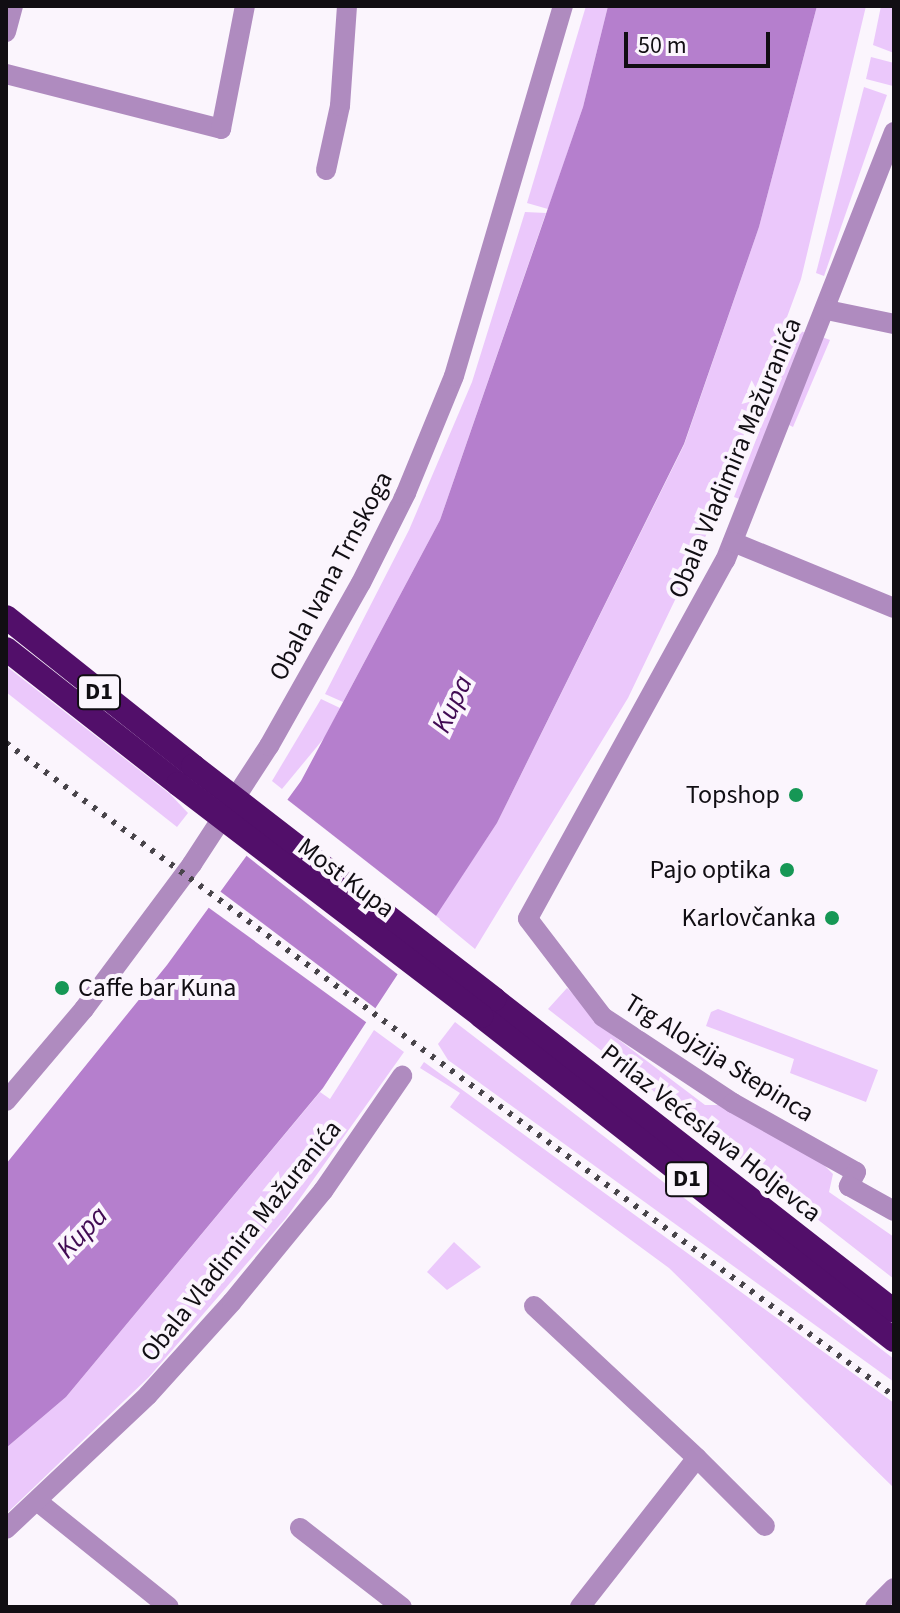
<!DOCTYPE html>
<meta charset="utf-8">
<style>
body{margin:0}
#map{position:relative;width:900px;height:1613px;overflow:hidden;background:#fbf5fd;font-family:"Source Sans 3",sans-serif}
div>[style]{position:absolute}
.green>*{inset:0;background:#ebc8fb}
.water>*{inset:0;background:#b57fcd}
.pier>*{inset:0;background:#fbf5fd}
.minor>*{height:20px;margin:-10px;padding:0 10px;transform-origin:10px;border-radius:10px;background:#af8bbf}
.highway>*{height:24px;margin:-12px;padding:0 12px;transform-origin:12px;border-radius:12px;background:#520f6a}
.rail>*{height:6px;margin-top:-3px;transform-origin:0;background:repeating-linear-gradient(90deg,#48444a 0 4px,transparent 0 12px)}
.highway-bridge>*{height:24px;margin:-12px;padding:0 12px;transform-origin:12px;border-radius:12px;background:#520f6a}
.dots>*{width:22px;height:22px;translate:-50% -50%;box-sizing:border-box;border:4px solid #fbf5fd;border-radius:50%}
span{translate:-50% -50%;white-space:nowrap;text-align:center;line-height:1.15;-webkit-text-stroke:8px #fbf5fd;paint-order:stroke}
.shield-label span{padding:2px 6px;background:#fbf5fd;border:2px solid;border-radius:6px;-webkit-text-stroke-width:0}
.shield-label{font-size:24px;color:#110e13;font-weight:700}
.street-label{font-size:26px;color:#110e13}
.poi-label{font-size:26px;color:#110e13}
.right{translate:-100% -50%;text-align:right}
.left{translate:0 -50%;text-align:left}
.water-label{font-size:28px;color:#410b53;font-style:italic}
.frame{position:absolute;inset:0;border:8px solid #110e13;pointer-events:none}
.scale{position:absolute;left:624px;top:32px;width:146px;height:36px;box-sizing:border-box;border:4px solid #110e13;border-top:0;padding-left:10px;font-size:24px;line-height:28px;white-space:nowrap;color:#110e13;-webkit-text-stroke:6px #fbf5fd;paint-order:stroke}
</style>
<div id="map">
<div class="green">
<div style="clip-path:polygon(586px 6px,608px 6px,583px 107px,548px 209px,527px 203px)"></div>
<div style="clip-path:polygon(817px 6px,866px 6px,801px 279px,709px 529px,628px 698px,475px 949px,435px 916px,497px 823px,684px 445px,759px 227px)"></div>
<div style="clip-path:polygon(881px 6px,894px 6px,894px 53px,873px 45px)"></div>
<div style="clip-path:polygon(871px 57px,894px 63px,893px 86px,866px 79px)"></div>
<div style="clip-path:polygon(864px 87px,887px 95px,824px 276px,816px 273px)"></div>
<div style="clip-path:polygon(525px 212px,546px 213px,440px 520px,343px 702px,325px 694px,409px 530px,472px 382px)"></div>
<div style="clip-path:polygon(798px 330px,806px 333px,742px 500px,734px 497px)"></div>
<div style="clip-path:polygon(822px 337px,830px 340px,793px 427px,787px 424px)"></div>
<div style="clip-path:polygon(6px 666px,170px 794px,188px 813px,177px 827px,6px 692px)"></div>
<div style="clip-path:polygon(321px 699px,340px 708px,325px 737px,282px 789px,272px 781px)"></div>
<div style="clip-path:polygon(567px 988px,596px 1015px,594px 1021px,705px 1105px,725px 1105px,824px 1165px,833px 1174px,829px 1192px,894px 1237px,894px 1279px,548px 1009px)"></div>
<div style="clip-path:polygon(718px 1009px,878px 1070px,866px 1102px,790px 1073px,794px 1059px,706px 1026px,711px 1012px)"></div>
<div style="clip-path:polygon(455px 1022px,894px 1359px,894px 1382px,448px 1060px,438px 1044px)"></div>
<div style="clip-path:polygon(374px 1030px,404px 1052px,286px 1218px,149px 1377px,6px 1514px,6px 1448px,66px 1397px,320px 1092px,330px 1099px)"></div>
<div style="clip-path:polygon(424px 1062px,894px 1403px,894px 1488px,669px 1268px,450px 1107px,460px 1093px,420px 1068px)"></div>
<div style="clip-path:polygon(454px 1242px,481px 1267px,447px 1290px,427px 1272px)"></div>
</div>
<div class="water">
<div style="clip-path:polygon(608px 6px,817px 6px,759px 227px,684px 444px,497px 823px,323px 1088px,66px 1397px,6px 1448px,6px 1164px,167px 965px,301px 781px,440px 520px,583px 107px)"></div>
</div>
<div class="pier">
<div style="clip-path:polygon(284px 797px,440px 919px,401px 977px,243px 853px)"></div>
<div style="clip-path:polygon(217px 889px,379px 1011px,370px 1025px,205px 905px)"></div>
</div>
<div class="minor">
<div style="left:6px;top:32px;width:27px;rotate:-75deg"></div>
<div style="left:6px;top:74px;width:222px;rotate:14.3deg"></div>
<div style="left:221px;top:129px;width:125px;rotate:-79deg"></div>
<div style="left:894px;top:132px;width:460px;rotate:111.5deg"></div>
<div style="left:725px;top:560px;width:409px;rotate:118.8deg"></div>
<div style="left:528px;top:919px;width:123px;rotate:52.6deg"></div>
<div style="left:603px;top:1017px;width:156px;rotate:33.5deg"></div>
<div style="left:733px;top:1103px;width:141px;rotate:29.3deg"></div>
<div style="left:856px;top:1172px;width:16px;rotate:117deg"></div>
<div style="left:849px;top:1186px;width:51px;rotate:29.1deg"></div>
<div style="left:326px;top:170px;width:66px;rotate:-77.7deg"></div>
<div style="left:340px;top:106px;width:100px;rotate:-86deg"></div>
<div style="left:827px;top:310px;width:68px;rotate:11.8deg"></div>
<div style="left:733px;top:542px;width:174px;rotate:22.3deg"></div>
<div style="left:6px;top:1101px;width:121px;rotate:-49.7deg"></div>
<div style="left:84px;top:1009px;width:181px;rotate:-53.3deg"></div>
<div style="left:192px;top:864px;width:141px;rotate:-56.9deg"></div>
<div style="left:269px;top:746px;width:187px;rotate:-60.6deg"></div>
<div style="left:361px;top:583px;width:101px;rotate:-63.4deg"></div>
<div style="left:406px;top:493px;width:126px;rotate:-67.7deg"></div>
<div style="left:454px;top:376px;width:386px;rotate:-73.6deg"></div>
<div style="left:534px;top:1306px;width:223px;rotate:43deg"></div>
<div style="left:37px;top:1501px;width:169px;rotate:38.8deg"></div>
<div style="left:300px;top:1528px;width:129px;rotate:37.8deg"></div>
<div style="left:6px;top:1529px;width:195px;rotate:-43.3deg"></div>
<div style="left:148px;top:1395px;width:125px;rotate:-47.9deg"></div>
<div style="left:232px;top:1302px;width:144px;rotate:-50.7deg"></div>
<div style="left:323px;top:1191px;width:140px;rotate:-55.5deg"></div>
<div style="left:580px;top:1607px;width:189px;rotate:-51.9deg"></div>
<div style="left:697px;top:1458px;width:96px;rotate:45deg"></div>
<div style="left:875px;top:1607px;width:27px;rotate:-45deg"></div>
</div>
<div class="highway">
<div style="left:6px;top:617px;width:239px;rotate:38.5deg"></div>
<div style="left:6px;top:649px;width:219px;rotate:38.1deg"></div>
<div style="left:494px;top:999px;width:507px;rotate:37.95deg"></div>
<div style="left:481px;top:1016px;width:525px;rotate:38.11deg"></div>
</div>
<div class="rail">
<div style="left:6px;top:743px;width:1102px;rotate:36.33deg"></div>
</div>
<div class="highway-bridge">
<div style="left:193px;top:766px;width:381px;rotate:37.7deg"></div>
<div style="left:178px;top:784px;width:382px;rotate:37.4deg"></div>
</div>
<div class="dots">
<div style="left:796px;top:795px;background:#169755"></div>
<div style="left:787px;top:870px;background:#169755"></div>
<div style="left:832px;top:918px;background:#169755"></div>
<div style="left:62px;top:988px;background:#169755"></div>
</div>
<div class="shield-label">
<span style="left:99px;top:692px">D1</span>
<span style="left:687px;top:1179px">D1</span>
</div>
<div class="street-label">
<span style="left:735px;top:458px;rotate:-67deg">Obala Vladimira Mažuranića</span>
<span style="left:331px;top:576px;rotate:-62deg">Obala Ivana Trnskoga</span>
<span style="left:346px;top:878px;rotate:37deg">Most Kupa</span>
<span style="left:719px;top:1058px;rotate:32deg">Trg Alojzija Stepinca</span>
<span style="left:711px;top:1133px;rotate:38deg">Prilaz Većeslava Holjevca</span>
<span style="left:241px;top:1241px;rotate:-51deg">Obala Vladimira Mažuranića</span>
</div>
<div class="poi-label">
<span class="right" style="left:780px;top:795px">Topshop</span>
<span class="right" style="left:771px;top:870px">Pajo optika</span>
<span class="right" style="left:816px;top:918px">Karlovčanka</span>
<span class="left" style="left:78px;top:988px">Caffe bar Kuna</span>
</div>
<div class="water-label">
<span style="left:452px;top:704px;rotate:-65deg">Kupa</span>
<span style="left:82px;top:1232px;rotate:-46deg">Kupa</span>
</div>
<div class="frame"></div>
<div class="scale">50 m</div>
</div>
